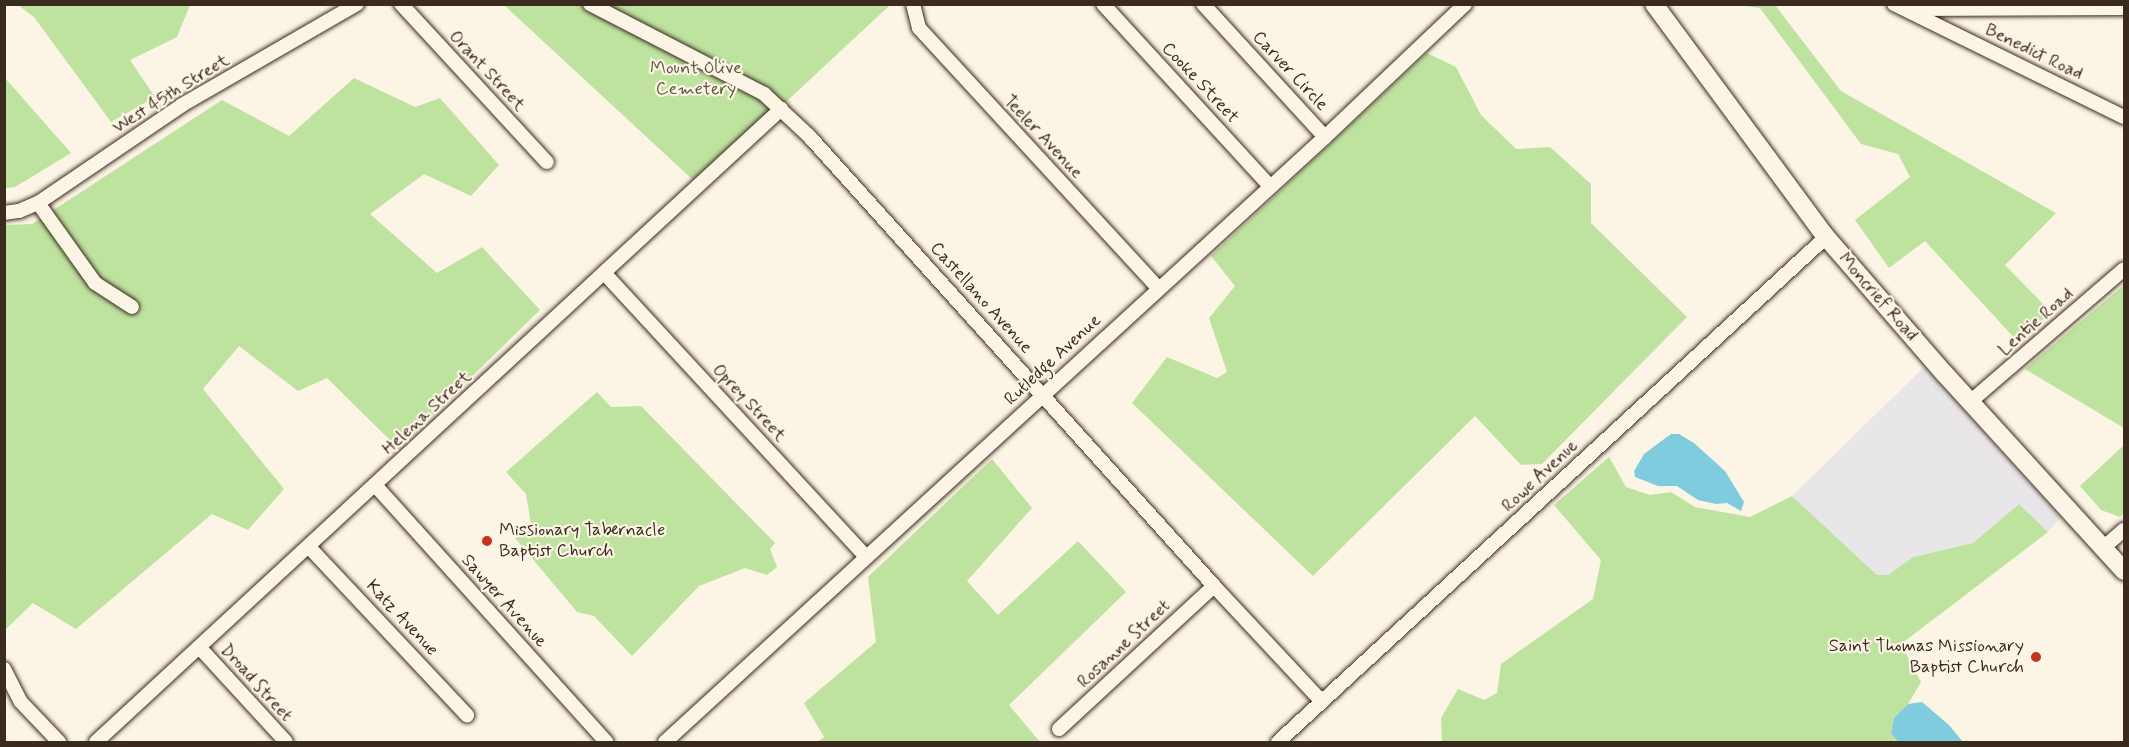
<!DOCTYPE html>
<style>
body{margin:0}
#map{position:relative;width:2129px;height:747px;overflow:hidden;background:#fcf5e5;font-family:Mynerve,sans-serif}
div>[style]{position:absolute}
.built>*{inset:0;background:#e9e6ea}
.green>*{inset:0;background:#bee39e}
.water>*{inset:0;background:#7fccde}
.roads{filter:drop-shadow(0 0 2px #3b2a1e) drop-shadow(0 0 2px #3b2a1e)}
.street>*{height:14px;margin:-7px;padding:0 7px;transform-origin:7px;border-radius:7px;background:#fcf5e5}
.secondary>*{height:18px;margin:-9px;padding:0 9px;transform-origin:9px;border-radius:9px;background:#fcf5e5}
.dots>*{width:16px;height:16px;translate:-50% -50%;box-sizing:border-box;border:3px solid #fcf5e5;border-radius:50%}
span{translate:-50% -50%;white-space:nowrap;text-align:center;line-height:1.15;-webkit-text-stroke:4.5px #fcf5e5;paint-order:stroke}
.street-label{font-size:18px;color:#3b2a1e}
.park-label{font-size:18px;color:#5c583e}
.poi-label{font-size:18px;color:#3b2a1e}
.left{translate:0 -50%;text-align:left}
.right{translate:-100% -50%;text-align:right}
.frame{position:absolute;inset:0;border:6px solid #3b2a1e;pointer-events:none}
</style>
<div id="map">
<div class="built">
<div style="clip-path:polygon(1924px 367px,2061px 518px,2048px 532px,2019px 504px,1973px 543px,1913px 557px,1888px 575px,1877px 575px,1792px 496px)"></div>
</div>
<div class="green">
<div style="clip-path:polygon(18px 5px,190px 5px,177px 37px,130px 60px,155px 97px,111px 122px,34px 17px)"></div>
<div style="clip-path:polygon(504px 5px,890px 5px,787px 101px,693px 180px)"></div>
<div style="clip-path:polygon(1737px 5px,1775px 5px,1841px 91px,2056px 213px,2005px 265px,2051px 312px,2019px 343px,1925px 241px,1889px 268px,1855px 220px,1910px 177px,1898px 154px,1861px 144px,1760px 8px)"></div>
<div style="clip-path:polygon(1427px 53px,1456px 67px,1481px 115px,1516px 149px,1550px 147px,1591px 184px,1591px 223px,1687px 317px,1542px 464px,1521px 465px,1475px 416px,1313px 576px,1132px 403px,1167px 357px,1217px 378px,1227px 372px,1209px 318px,1235px 286px,1211px 256px)"></div>
<div style="clip-path:polygon(5px 78px,71px 153px,15px 187px,5px 188px)"></div>
<div style="clip-path:polygon(354px 78px,415px 107px,440px 98px,499px 165px,471px 196px,424px 174px,370px 214px,437px 273px,482px 247px,540px 310px,398px 448px,327px 378px,298px 391px,239px 346px,203px 389px,284px 489px,248px 530px,212px 514px,76px 629px,33px 603px,5px 630px,4px 573px,7px 570px,4px 567px,5px 225px,32px 224px,222px 100px,289px 136px)"></div>
<div style="clip-path:polygon(2124px 285px,2124px 428px,2025px 369px)"></div>
<div style="clip-path:polygon(597px 392px,611px 407px,641px 406px,775px 543px,770px 549px,777px 567px,767px 575px,745px 568px,699px 586px,632px 656px,594px 616px,577px 612px,515px 538px,531px 524px,526px 494px,506px 472px)"></div>
<div style="clip-path:polygon(2124px 445px,2124px 513px,2120px 517px,2101px 510px,2080px 486px)"></div>
<div style="clip-path:polygon(1609px 457px,1626px 487px,1650px 495px,1671px 492px,1695px 507px,1750px 517px,1792px 496px,1877px 575px,1888px 575px,1913px 557px,1973px 543px,2019px 504px,2048px 532px,1901px 644px,1921px 682px,1908px 704px,1894px 718px,1891px 733px,1898px 742px,1442px 742px,1441px 718px,1458px 689px,1484px 700px,1497px 693px,1501px 664px,1593px 599px,1601px 560px,1554px 505px)"></div>
<div style="clip-path:polygon(992px 459px,1032px 508px,967px 581px,998px 615px,1078px 541px,1126px 592px,1009px 705px,1040px 742px,817px 742px,824px 737px,804px 703px,876px 642px,868px 577px)"></div>
</div>
<div class="water">
<div style="clip-path:polygon(1671px 434px,1679px 434px,1694px 443px,1725px 471px,1744px 502px,1741px 511px,1727px 503px,1716px 504px,1698px 500px,1677px 486px,1658px 486px,1635px 477px,1634px 471px,1644px 454px)"></div>
<div style="clip-path:polygon(1922px 702px,1949px 725px,1963px 742px,1898px 742px,1891px 733px,1894px 718px,1908px 704px)"></div>
</div>
<div class="roads">
<div class="street">
<div style="left:401px;top:4px;width:215px;rotate:47.3deg"></div>
<div style="left:590px;top:4px;width:196px;rotate:27.3deg"></div>
<div style="left:764px;top:94px;width:62px;rotate:43deg"></div>
<div style="left:809px;top:136px;width:605px;rotate:48.01deg"></div>
<div style="left:1214px;top:586px;width:158px;rotate:47deg"></div>
<div style="left:913px;top:4px;width:25px;rotate:76deg"></div>
<div style="left:919px;top:28px;width:353px;rotate:47.4deg"></div>
<div style="left:1103px;top:4px;width:247px;rotate:47.5deg"></div>
<div style="left:1203px;top:4px;width:180px;rotate:47.5deg"></div>
<div style="left:1894px;top:4px;width:256px;rotate:26.2deg"></div>
<div style="left:1910px;top:9px;width:214px;rotate:-0.3deg"></div>
<div style="left:38px;top:203px;width:98px;rotate:54.5deg"></div>
<div style="left:95px;top:283px;width:44px;rotate:33deg"></div>
<div style="left:4px;top:213px;width:15px;rotate:-8deg"></div>
<div style="left:19px;top:211px;width:21px;rotate:-23deg"></div>
<div style="left:38px;top:203px;width:174px;rotate:-34.2deg"></div>
<div style="left:182px;top:105px;width:202px;rotate:-30deg"></div>
<div style="left:605px;top:274px;width:385px;rotate:47.3deg"></div>
<div style="left:1970px;top:402px;width:203px;rotate:-40.8deg"></div>
<div style="left:375px;top:485px;width:346px;rotate:48deg"></div>
<div style="left:309px;top:547px;width:231px;rotate:46.8deg"></div>
<div style="left:2103px;top:548px;width:28px;rotate:-41deg"></div>
<div style="left:200px;top:648px;width:127px;rotate:47.5deg"></div>
<div style="left:4px;top:669px;width:36px;rotate:63deg"></div>
<div style="left:20px;top:701px;width:57px;rotate:46.4deg"></div>
<div style="left:1059px;top:729px;width:211px;rotate:-42.7deg"></div>
<div style="left:96px;top:742px;width:933px;rotate:-42.74deg"></div>
<div style="left:665px;top:742px;width:895px;rotate:-42.51deg"></div>
<div style="left:1325px;top:137px;width:193px;rotate:-43.5deg"></div>
<div style="left:1278px;top:742px;width:745px;rotate:-42.66deg"></div>
</div>
<div class="secondary">
<div style="left:1654px;top:4px;width:290px;rotate:53.6deg"></div>
<div style="left:1826px;top:237px;width:180px;rotate:49.1deg"></div>
<div style="left:1944px;top:373px;width:268px;rotate:47.7deg"></div>
</div>
</div>
<div class="dots">
<div style="left:487px;top:541px;background:#c8321e"></div>
<div style="left:2036px;top:657px;background:#c8321e"></div>
</div>
<div class="street-label">
<span style="left:2034px;top:52px;rotate:26deg">Benedict Road</span>
<span style="left:487px;top:71px;rotate:47deg">Orant Street</span>
<span style="left:1290px;top:71px;rotate:47deg">Carver Circle</span>
<span style="left:1200px;top:83px;rotate:47deg">Cooke Street</span>
<span style="left:171px;top:94px;rotate:-32deg">West 45th Street</span>
<span style="left:1043px;top:137px;rotate:47deg">Teeler Avenue</span>
<span style="left:1878px;top:297px;rotate:49deg">Moncrief Road</span>
<span style="left:981px;top:298px;rotate:48deg">Castellano Avenue</span>
<span style="left:2036px;top:322px;rotate:-41deg">Lentie Road</span>
<span style="left:1053px;top:360px;rotate:-43deg">Rutledge Avenue</span>
<span style="left:749px;top:403px;rotate:47deg">Oprey Street</span>
<span style="left:427px;top:413px;rotate:-43deg">Helena Street</span>
<span style="left:1540px;top:476px;rotate:-43deg">Rowe Avenue</span>
<span style="left:504px;top:601px;rotate:48deg">Sawyer Avenue</span>
<span style="left:402px;top:618px;rotate:47deg">Katz Avenue</span>
<span style="left:1124px;top:644px;rotate:-43deg">Rosanne Street</span>
<span style="left:256px;top:683px;rotate:48deg">Droad Street</span>
</div>
<div class="park-label">
<span style="left:696px;top:79px">Mount Olive<br>Cemetery</span>
</div>
<div class="poi-label">
<span class="left" style="left:499px;top:541px">Missionary Tabernacle<br>Baptist Church</span>
<span class="right" style="left:2024px;top:657px">Saint Thomas Missionary<br>Baptist Church</span>
</div>
<div class="frame"></div>
</div>
